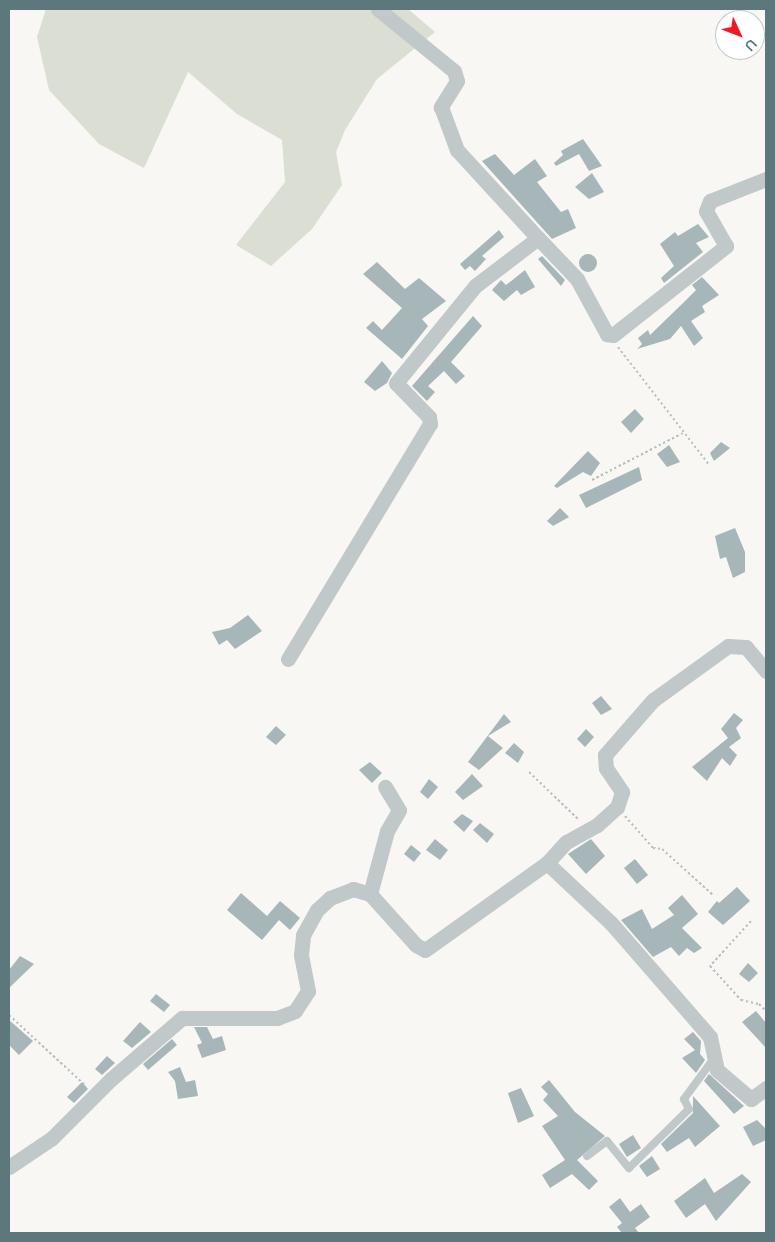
<!DOCTYPE html>
<style>
body{margin:0}
#map{position:relative;width:775px;height:1242px;overflow:hidden;background:#f8f7f4;font-family:"Nunito Sans",sans-serif}
div>[style]{position:absolute}
.green>*{inset:0;background:#daded3}
.building>*{inset:0;background:#a7b6b8}
.round{border-radius:50%}
.path>*{height:2px;margin-top:-1px;transform-origin:0;background:repeating-linear-gradient(90deg,#bac0c1 0 2.5px,transparent 0 5px)}
.service>*{height:8px;margin:-4px;padding:0 4px;transform-origin:4px;border-radius:4px;background:#c0c8c9}
.minor>*{height:15px;margin:-7.5px;padding:0 7.5px;transform-origin:7.5px;border-radius:7.5px;background:#c0c8c9}
span{translate:-50% -50%;white-space:nowrap;text-align:center;line-height:1.15;-webkit-text-stroke:5px #fff;paint-order:stroke}
.frame{position:absolute;inset:0;border:10px solid #5c787d;pointer-events:none}
.north{position:absolute;left:715px;top:10px;width:50px;height:50px;box-sizing:border-box;background:#fff;border:1px solid #bec9cb;border-radius:50%;rotate:133deg;font-size:14px;font-weight:700;line-height:20px;text-align:center;color:#5c787d}
.north::after{content:'';display:block;margin:auto;width:18px;height:22px;background:#f41823;clip-path:polygon(50% 0,100% 100%,50% 72%,0 100%)}
</style>
<div id="map">
<div class="green">
<div style="clip-path:polygon(46px 9px,408px 9px,435px 32px,377px 79px,345px 130px,336px 152px,342px 185px,312px 229px,271px 266px,236px 245px,285px 182px,282px 140px,237px 114px,188px 72px,144px 168px,99px 144px,49px 90px,37px 37px)"></div>
</div>
<div class="building">
<div style="clip-path:polygon(583px 139px,602px 166px,589px 171px,579px 154px,556px 166px,554px 163px,563px 155px,561px 151px)"></div>
<div style="clip-path:polygon(495px 154px,514px 175px,535px 159px,547px 176px,537px 182px,561px 212px,568px 209px,576px 228px,552px 239px,482px 161px)"></div>
<div style="clip-path:polygon(592px 173px,604px 192px,589px 199px,575px 187px)"></div>
<div style="clip-path:polygon(698px 224px,709px 237px,696px 243px,703px 252px,664px 283px,661px 278px,674px 266px,660px 244px,675px 232px,678px 236px)"></div>
<div style="clip-path:polygon(499px 230px,504px 237px,482px 256px,486px 259px,475px 271px,470px 266px,465px 270px,460px 264px)"></div>
<div class="round" style="left:579px;top:254px;width:18px;height:18px"></div>
<div style="clip-path:polygon(542px 256px,565px 280px,561px 286px,538px 259px)"></div>
<div style="clip-path:polygon(377px 262px,405px 289px,419px 278px,446px 301px,422px 319px,428px 326px,402px 359px,366px 328px,373px 321px,382px 330px,402px 308px,363px 274px)"></div>
<div style="clip-path:polygon(525px 270px,535px 287px,521px 295px,517px 290px,504px 301px,492px 290px,501px 280px,506px 285px)"></div>
<div style="clip-path:polygon(702px 277px,719px 295px,702px 306px,705px 312px,691px 321px,703px 338px,694px 346px,681px 326px,670px 339px,637px 349px,642px 344px,638px 338px,648px 330px,650px 335px,682px 304px,696px 290px,692px 285px)"></div>
<div style="clip-path:polygon(473px 316px,482px 326px,451px 362px,465px 376px,456px 384px,444px 371px,428px 386px,435px 392px,427px 401px,412px 386px)"></div>
<div style="clip-path:polygon(382px 361px,392px 373px,387px 383px,375px 391px,364px 382px)"></div>
<div style="clip-path:polygon(635px 409px,644px 419px,631px 433px,621px 422px)"></div>
<div style="clip-path:polygon(721px 442px,730px 448px,714px 461px,710px 453px)"></div>
<div style="clip-path:polygon(669px 445px,680px 462px,667px 467px,657px 454px)"></div>
<div style="clip-path:polygon(588px 451px,600px 463px,591px 476px,583px 472px,557px 488px,554px 486px)"></div>
<div style="clip-path:polygon(639px 467px,642px 480px,586px 508px,579px 495px)"></div>
<div style="clip-path:polygon(560px 508px,569px 517px,553px 526px,547px 521px)"></div>
<div style="clip-path:polygon(735px 528px,745px 552px,745px 572px,733px 578px,726px 557px,720px 559px,715px 536px)"></div>
<div style="clip-path:polygon(248px 615px,262px 631px,235px 649px,227px 640px,219px 645px,212px 632px,230px 628px)"></div>
<div style="clip-path:polygon(601px 696px,612px 709px,601px 715px,592px 703px)"></div>
<div style="clip-path:polygon(734px 713px,743px 720px,736px 728px,741px 738px,729px 747px,737px 755px,730px 766px,722px 758px,707px 781px,692px 767px,728px 738px,721px 729px)"></div>
<div style="clip-path:polygon(504px 714px,511px 722px,488px 736px,503px 748px,479px 770px,468px 762px)"></div>
<div style="clip-path:polygon(276px 726px,286px 735px,276px 745px,266px 737px)"></div>
<div style="clip-path:polygon(586px 729px,594px 737px,585px 747px,577px 739px)"></div>
<div style="clip-path:polygon(514px 743px,524px 752px,518px 763px,505px 753px)"></div>
<div style="clip-path:polygon(370px 762px,382px 773px,372px 783px,359px 770px)"></div>
<div style="clip-path:polygon(472px 774px,483px 786px,463px 800px,455px 792px)"></div>
<div style="clip-path:polygon(429px 779px,438px 787px,428px 799px,420px 792px)"></div>
<div style="clip-path:polygon(462px 814px,473px 821px,464px 832px,453px 822px)"></div>
<div style="clip-path:polygon(480px 823px,494px 834px,487px 843px,473px 830px)"></div>
<div style="clip-path:polygon(435px 839px,448px 850px,440px 860px,426px 850px)"></div>
<div style="clip-path:polygon(591px 839px,605px 856px,586px 874px,568px 854px)"></div>
<div style="clip-path:polygon(411px 845px,421px 853px,414px 862px,404px 854px)"></div>
<div style="clip-path:polygon(635px 859px,648px 875px,637px 884px,624px 868px)"></div>
<div style="clip-path:polygon(737px 887px,750px 901px,723px 925px,708px 912px,717px 901px,719px 903px)"></div>
<div style="clip-path:polygon(241px 893px,267px 916px,280px 901px,300px 918px,290px 930px,279px 920px,262px 940px,227px 910px)"></div>
<div style="clip-path:polygon(682px 895px,698px 914px,682px 928px,702px 948px,694px 953px,687px 948px,679px 956px,671px 947px,653px 957px,621px 920px,642px 909px,652px 929px,674px 915px,668px 908px)"></div>
<div style="clip-path:polygon(20px 956px,34px 964px,9px 988px,9px 970px)"></div>
<div style="clip-path:polygon(748px 963px,758px 973px,749px 982px,739px 974px)"></div>
<div style="clip-path:polygon(156px 994px,170px 1005px,164px 1012px,150px 1001px)"></div>
<div style="clip-path:polygon(756px 1011px,766px 1023px,766px 1048px,742px 1022px)"></div>
<div style="clip-path:polygon(9px 1020px,33px 1041px,19px 1055px,9px 1045px)"></div>
<div style="clip-path:polygon(140px 1022px,151px 1032px,132px 1048px,123px 1041px)"></div>
<div style="clip-path:polygon(194px 1027px,207px 1027px,213px 1039px,222px 1036px,226px 1050px,202px 1058px,197px 1045px,202px 1043px)"></div>
<div style="clip-path:polygon(693px 1032px,701px 1041px,700px 1054px,705px 1060px,696px 1073px,682px 1058px,695px 1050px,684px 1039px)"></div>
<div style="clip-path:polygon(172px 1039px,177px 1045px,148px 1070px,143px 1064px)"></div>
<div style="clip-path:polygon(107px 1056px,115px 1063px,102px 1075px,95px 1069px)"></div>
<div style="clip-path:polygon(180px 1067px,186px 1082px,195px 1080px,198px 1096px,178px 1099px,175px 1081px,168px 1072px)"></div>
<div style="clip-path:polygon(709px 1074px,744px 1106px,734px 1114px,704px 1081px)"></div>
<div style="clip-path:polygon(549px 1080px,575px 1112px,605px 1136px,577px 1160px,598px 1181px,589px 1190px,572px 1174px,550px 1188px,542px 1175px,565px 1160px,542px 1126px,558px 1116px,543px 1100px,548px 1094px,541px 1087px)"></div>
<div style="clip-path:polygon(82px 1082px,88px 1089px,74px 1103px,67px 1097px)"></div>
<div style="clip-path:polygon(521px 1088px,534px 1116px,518px 1123px,508px 1093px)"></div>
<div style="clip-path:polygon(693px 1096px,720px 1126px,695px 1147px,689px 1138px,667px 1152px,661px 1144px,693px 1113px)"></div>
<div style="clip-path:polygon(757px 1120px,766px 1129px,766px 1140px,753px 1146px,743px 1127px)"></div>
<div style="clip-path:polygon(633px 1135px,641px 1148px,627px 1157px,619px 1144px)"></div>
<div style="clip-path:polygon(652px 1156px,660px 1169px,647px 1177px,639px 1166px)"></div>
<div style="clip-path:polygon(742px 1174px,751px 1182px,716px 1221px,705px 1204px,686px 1218px,674px 1201px,705px 1178px,714px 1193px)"></div>
<div style="clip-path:polygon(620px 1198px,630px 1212px,641px 1204px,650px 1217px,635px 1228px,639px 1233px,622px 1233px,617px 1227px,622px 1223px,609px 1207px)"></div>
</div>
<div class="path">
<div style="left:618px;top:347px;width:150px;rotate:52.3deg"></div>
<div style="left:592px;top:480px;width:102px;rotate:-27.3deg"></div>
<div style="left:529px;top:772px;width:69px;rotate:43.8deg"></div>
<div style="left:625px;top:816px;width:43px;rotate:48.8deg"></div>
<div style="left:653px;top:848px;width:9px;rotate:6deg"></div>
<div style="left:662px;top:849px;width:69px;rotate:42deg"></div>
<div style="left:751px;top:921px;width:61px;rotate:132.3deg"></div>
<div style="left:710px;top:966px;width:46px;rotate:47.6deg"></div>
<div style="left:741px;top:1000px;width:18px;rotate:13deg"></div>
<div style="left:759px;top:1004px;width:10px;rotate:45deg"></div>
<div style="left:9px;top:1015px;width:105px;rotate:42.7deg"></div>
</div>
<div class="service">
<div style="left:587px;top:1156px;width:25px;rotate:-37deg"></div>
<div style="left:607px;top:1141px;width:35px;rotate:51deg"></div>
<div style="left:629px;top:1168px;width:84px;rotate:-44.5deg"></div>
<div style="left:689px;top:1109px;width:11px;rotate:-117deg"></div>
<div style="left:684px;top:1099px;width:47px;rotate:-53.6deg"></div>
</div>
<div class="minor">
<div style="left:378px;top:9px;width:98px;rotate:39.2deg"></div>
<div style="left:454px;top:71px;width:10px;rotate:73deg"></div>
<div style="left:457px;top:81px;width:31px;rotate:122deg"></div>
<div style="left:441px;top:107px;width:46px;rotate:69.6deg"></div>
<div style="left:457px;top:150px;width:120px;rotate:47.4deg"></div>
<div style="left:288px;top:659px;width:275px;rotate:-58.9deg"></div>
<div style="left:430px;top:424px;width:7px;rotate:-98deg"></div>
<div style="left:429px;top:417px;width:47px;rotate:-134.1deg"></div>
<div style="left:396px;top:383px;width:125px;rotate:-50.8deg"></div>
<div style="left:475px;top:286px;width:79px;rotate:-37.3deg"></div>
<div style="left:538px;top:238px;width:57px;rotate:46.4deg"></div>
<div style="left:577px;top:279px;width:63px;rotate:61.4deg"></div>
<div style="left:607px;top:334px;width:6px;rotate:9deg"></div>
<div style="left:613px;top:335px;width:144px;rotate:-38.2deg"></div>
<div style="left:726px;top:246px;width:40px;rotate:-119.7deg"></div>
<div style="left:706px;top:211px;width:11px;rotate:-68deg"></div>
<div style="left:710px;top:201px;width:60px;rotate:-21.4deg"></div>
<div style="left:766px;top:671px;width:31px;rotate:-130deg"></div>
<div style="left:746px;top:647px;width:18px;rotate:-177deg"></div>
<div style="left:728px;top:646px;width:92px;rotate:144.2deg"></div>
<div style="left:653px;top:700px;width:73px;rotate:131.1deg"></div>
<div style="left:605px;top:755px;width:13px;rotate:86deg"></div>
<div style="left:606px;top:768px;width:29px;rotate:56deg"></div>
<div style="left:622px;top:792px;width:16px;rotate:108deg"></div>
<div style="left:617px;top:807px;width:27px;rotate:138deg"></div>
<div style="left:597px;top:825px;width:35px;rotate:151deg"></div>
<div style="left:566px;top:842px;width:28px;rotate:132deg"></div>
<div style="left:547px;top:863px;width:88px;rotate:43.2deg"></div>
<div style="left:611px;top:923px;width:151px;rotate:49deg"></div>
<div style="left:710px;top:1037px;width:34px;rotate:78deg"></div>
<div style="left:717px;top:1070px;width:45px;rotate:40.5deg"></div>
<div style="left:751px;top:1099px;width:19px;rotate:-36deg"></div>
<div style="left:370px;top:894px;width:65px;rotate:-74.9deg"></div>
<div style="left:387px;top:831px;width:24px;rotate:-60deg"></div>
<div style="left:399px;top:810px;width:27px;rotate:-121deg"></div>
<div style="left:9px;top:1167px;width:52px;rotate:-34deg"></div>
<div style="left:52px;top:1138px;width:83px;rotate:-45deg"></div>
<div style="left:111px;top:1079px;width:94px;rotate:-40.7deg"></div>
<div style="left:182px;top:1018px;width:95px"></div>
<div style="left:277px;top:1018px;width:19px;rotate:-21deg"></div>
<div style="left:295px;top:1011px;width:24px;rotate:-57deg"></div>
<div style="left:308px;top:991px;width:37px;rotate:-101deg"></div>
<div style="left:301px;top:955px;width:20px;rotate:-84deg"></div>
<div style="left:303px;top:935px;width:29px;rotate:-61deg"></div>
<div style="left:317px;top:910px;width:18px;rotate:-43deg"></div>
<div style="left:330px;top:898px;width:25px;rotate:-21deg"></div>
<div style="left:353px;top:889px;width:18px;rotate:16deg"></div>
<div style="left:370px;top:894px;width:69px;rotate:48deg"></div>
<div style="left:416px;top:945px;width:10px;rotate:29deg"></div>
<div style="left:425px;top:950px;width:150px;rotate:-35.5deg"></div>
</div>
<div class="frame"></div>
<div class="north">U</div>
</div>
